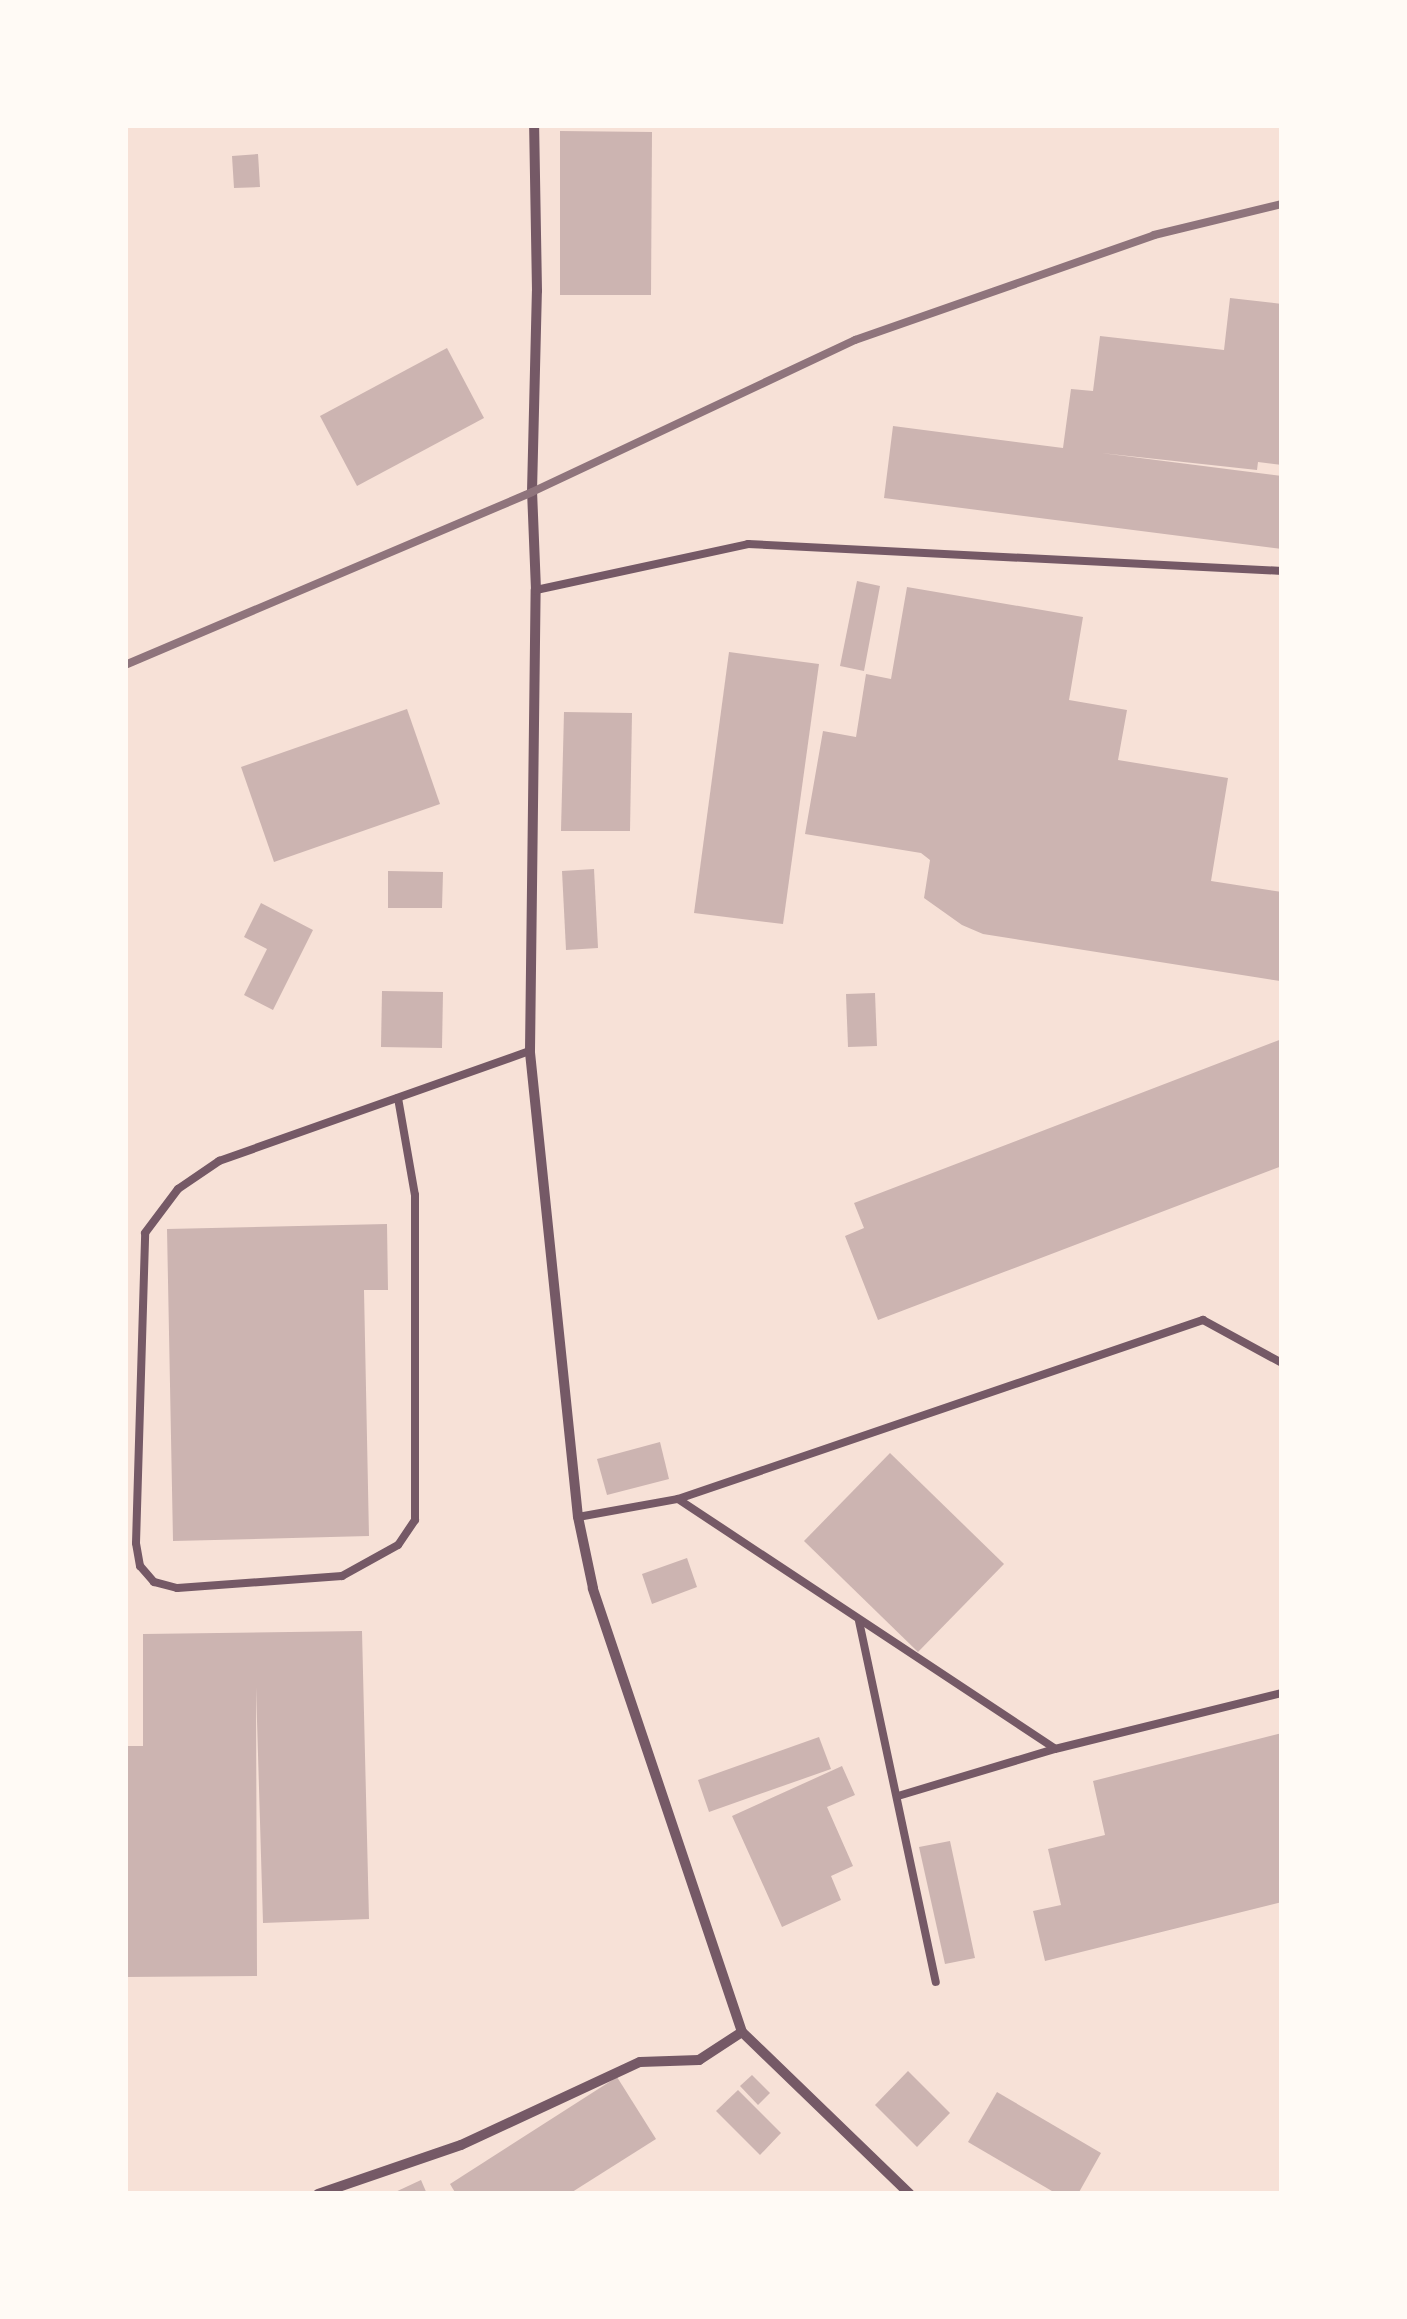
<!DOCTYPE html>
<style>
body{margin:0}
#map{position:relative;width:1407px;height:2319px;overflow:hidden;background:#f7e1d7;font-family:"Nunito Sans",sans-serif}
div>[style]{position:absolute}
.building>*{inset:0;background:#ccb4b1}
.service>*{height:8px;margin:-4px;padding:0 4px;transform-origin:4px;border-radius:4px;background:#755966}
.minor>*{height:10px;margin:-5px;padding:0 5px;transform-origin:5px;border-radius:5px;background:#755966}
.rail>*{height:8px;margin:-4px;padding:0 4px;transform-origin:4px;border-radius:4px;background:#8f747c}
span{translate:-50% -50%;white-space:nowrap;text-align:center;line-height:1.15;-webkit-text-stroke:8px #fffaf5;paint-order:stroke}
.frame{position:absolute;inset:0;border:128px solid #fffaf5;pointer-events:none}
</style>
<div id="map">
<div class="building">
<div style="clip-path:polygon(560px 131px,652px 132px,651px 295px,560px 295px)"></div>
<div style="clip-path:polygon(258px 154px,260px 187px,234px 188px,232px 156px)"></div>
<div style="clip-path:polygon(1230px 298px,1282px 304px,1282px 465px,1258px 462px,1257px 470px,1101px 453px,1282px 476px,1282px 549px,884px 498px,893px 426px,1063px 448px,1071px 389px,1093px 391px,1100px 336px,1224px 350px)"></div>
<div style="clip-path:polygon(447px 348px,484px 418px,357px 486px,320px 416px)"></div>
<div style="clip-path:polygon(857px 581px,880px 586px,864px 671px,840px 666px)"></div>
<div style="clip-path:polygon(907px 587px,1083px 617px,1069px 700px,1127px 710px,1118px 760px,1228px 778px,1211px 881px,1282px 892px,1280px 981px,983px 934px,962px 925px,924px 898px,930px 860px,921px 853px,805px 834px,823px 731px,856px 737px,866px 674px,891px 679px)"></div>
<div style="clip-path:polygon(729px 652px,819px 664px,783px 924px,694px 913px)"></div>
<div style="clip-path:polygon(407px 709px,440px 804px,274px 862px,241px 767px)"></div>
<div style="clip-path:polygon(564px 712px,632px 713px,630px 831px,561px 831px)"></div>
<div style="clip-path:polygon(594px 869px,598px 948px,566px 950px,562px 871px)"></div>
<div style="clip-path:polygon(388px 871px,443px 872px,442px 908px,388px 908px)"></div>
<div style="clip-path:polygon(261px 903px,313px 930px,273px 1010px,244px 995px,267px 949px,244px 937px)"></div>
<div style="clip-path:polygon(382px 991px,443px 992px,442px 1048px,381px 1047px)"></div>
<div style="clip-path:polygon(875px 993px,877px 1046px,848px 1047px,846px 994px)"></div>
<div style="clip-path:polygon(1282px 1039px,1282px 1166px,878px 1320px,845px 1236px,864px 1228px,854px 1203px)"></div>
<div style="clip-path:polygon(387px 1224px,388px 1290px,364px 1290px,369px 1536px,173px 1541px,167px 1229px)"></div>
<div style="clip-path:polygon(660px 1442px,669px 1479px,607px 1495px,597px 1459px)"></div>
<div style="clip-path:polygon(890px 1453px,1004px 1564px,918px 1652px,804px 1541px)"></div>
<div style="clip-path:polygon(687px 1558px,697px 1587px,652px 1604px,642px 1574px)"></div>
<div style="clip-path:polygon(362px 1631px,369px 1919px,263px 1923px,256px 1687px,257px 1976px,125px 1977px,125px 1746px,143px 1746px,143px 1634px)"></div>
<div style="clip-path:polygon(1282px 1733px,1282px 1902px,1045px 1961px,1033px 1911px,1061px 1905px,1048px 1849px,1105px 1835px,1093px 1781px)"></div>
<div style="clip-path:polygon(819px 1737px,831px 1769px,709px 1812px,698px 1780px)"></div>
<div style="clip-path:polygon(842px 1766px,855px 1795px,827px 1807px,853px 1866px,831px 1876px,841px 1900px,782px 1927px,732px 1816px)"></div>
<div style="clip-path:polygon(950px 1841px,975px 1958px,945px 1964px,919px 1847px)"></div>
<div style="clip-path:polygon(908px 2071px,950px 2113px,917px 2147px,875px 2105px)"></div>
<div style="clip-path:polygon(752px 2075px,770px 2093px,758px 2105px,740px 2086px)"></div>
<div style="clip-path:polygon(617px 2077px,656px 2139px,569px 2194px,456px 2194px,450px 2184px)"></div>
<div style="clip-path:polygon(738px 2090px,781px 2133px,760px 2155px,716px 2111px)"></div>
<div style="clip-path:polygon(997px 2092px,1101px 2153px,1078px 2194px,1057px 2194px,968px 2142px)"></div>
<div style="clip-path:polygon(421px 2180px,427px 2194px,391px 2194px)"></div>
</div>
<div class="service">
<div style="left:536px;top:590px;width:217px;rotate:-12.2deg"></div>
<div style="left:748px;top:544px;width:535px;rotate:2.89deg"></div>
<div style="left:398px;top:1098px;width:98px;rotate:80.1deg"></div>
<div style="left:415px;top:1195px;width:325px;rotate:90deg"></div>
<div style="left:415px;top:1520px;width:30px;rotate:124deg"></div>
<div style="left:398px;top:1545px;width:64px;rotate:151deg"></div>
<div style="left:342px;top:1576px;width:165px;rotate:175.8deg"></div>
<div style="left:177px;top:1588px;width:24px;rotate:-165deg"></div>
<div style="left:154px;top:1582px;width:21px;rotate:-131deg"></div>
<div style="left:140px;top:1566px;width:23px;rotate:-100deg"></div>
<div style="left:136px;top:1543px;width:310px;rotate:-88.3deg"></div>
<div style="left:145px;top:1233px;width:55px;rotate:-53.1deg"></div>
<div style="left:178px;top:1189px;width:50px;rotate:-34.3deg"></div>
<div style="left:219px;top:1161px;width:330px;rotate:-19.5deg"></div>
<div style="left:678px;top:1499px;width:452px;rotate:33.5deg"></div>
<div style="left:578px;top:1517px;width:102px;rotate:-10.2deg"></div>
<div style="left:678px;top:1499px;width:555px;rotate:-18.83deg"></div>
<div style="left:1203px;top:1320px;width:90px;rotate:28.6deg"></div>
<div style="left:859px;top:1621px;width:369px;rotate:78deg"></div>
<div style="left:898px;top:1796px;width:164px;rotate:-16.7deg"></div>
<div style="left:1055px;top:1749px;width:234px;rotate:-13.9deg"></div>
</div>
<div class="minor">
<div style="left:742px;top:2032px;width:233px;rotate:44deg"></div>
<div style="left:318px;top:2194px;width:151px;rotate:-18.9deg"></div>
<div style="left:461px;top:2145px;width:197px;rotate:-24.9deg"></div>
<div style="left:640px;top:2062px;width:59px;rotate:-1.9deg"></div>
<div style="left:699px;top:2060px;width:51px;rotate:-33.1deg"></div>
<div style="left:742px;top:2032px;width:468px;rotate:-108.6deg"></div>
<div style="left:593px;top:1588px;width:73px;rotate:-101.9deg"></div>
<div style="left:578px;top:1517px;width:468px;rotate:-95.9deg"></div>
<div style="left:530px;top:1051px;width:461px;rotate:-89.3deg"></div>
<div style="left:536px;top:590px;width:98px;rotate:-92.3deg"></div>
<div style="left:532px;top:492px;width:201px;rotate:-88.6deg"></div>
<div style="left:537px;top:291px;width:166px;rotate:-91deg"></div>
</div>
<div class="rail">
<div style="left:125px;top:665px;width:442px;rotate:-23deg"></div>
<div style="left:532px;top:492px;width:357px;rotate:-25.2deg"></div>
<div style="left:855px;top:340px;width:317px;rotate:-19.3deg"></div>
<div style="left:1154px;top:235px;width:132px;rotate:-13.6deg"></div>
</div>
<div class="frame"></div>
</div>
